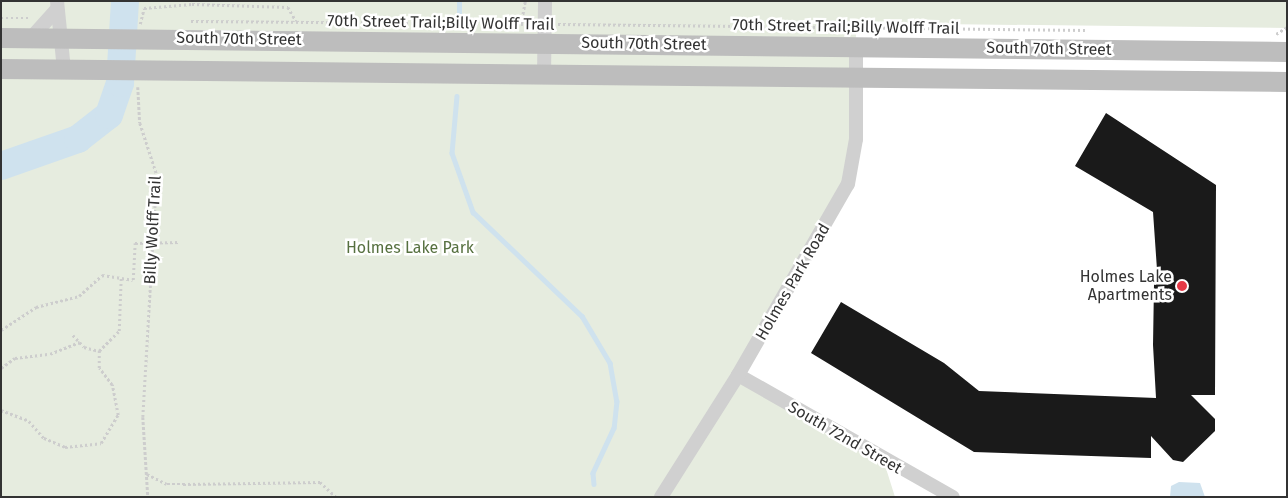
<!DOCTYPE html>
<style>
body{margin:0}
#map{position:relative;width:1288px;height:498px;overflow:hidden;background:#fff;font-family:"Fira Sans",sans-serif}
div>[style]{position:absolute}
.green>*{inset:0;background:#e6ecdf}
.water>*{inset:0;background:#cfe2ee}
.stream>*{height:4.5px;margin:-2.25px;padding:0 2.25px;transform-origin:2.25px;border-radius:2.25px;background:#cfe2ee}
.river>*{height:28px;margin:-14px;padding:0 14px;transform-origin:14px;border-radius:14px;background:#cfe2ee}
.building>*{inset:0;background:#1a1a1a}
.path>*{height:2.5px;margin-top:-1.25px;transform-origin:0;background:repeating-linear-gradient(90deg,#cdcdcd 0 2.5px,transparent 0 5px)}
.minor>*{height:14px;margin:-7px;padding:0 7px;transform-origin:7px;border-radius:7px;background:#d0d0d0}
.secondary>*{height:20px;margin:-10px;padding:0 10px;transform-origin:10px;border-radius:10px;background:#bdbdbd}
.dots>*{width:14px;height:14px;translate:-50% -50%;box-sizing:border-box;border:2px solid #fff;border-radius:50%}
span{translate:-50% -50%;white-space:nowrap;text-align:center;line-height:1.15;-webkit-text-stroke:5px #fff;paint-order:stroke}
.street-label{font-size:16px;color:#333}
.park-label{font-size:16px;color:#56703f}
.poi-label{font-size:16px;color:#333}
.right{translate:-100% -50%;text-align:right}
.frame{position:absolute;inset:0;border:2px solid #333;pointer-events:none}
</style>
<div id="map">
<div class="green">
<div style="clip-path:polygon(1px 1px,1287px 1px,1287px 28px,856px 23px,855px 158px,738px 375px,884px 462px,895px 497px,1px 497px)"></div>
</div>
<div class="water">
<div style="clip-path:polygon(1179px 482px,1200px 483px,1205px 497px,1170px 497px,1171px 486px)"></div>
</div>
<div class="stream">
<div style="left:459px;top:14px;width:13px;rotate:-90deg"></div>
<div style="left:457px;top:96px;width:57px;rotate:95deg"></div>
<div style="left:452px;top:153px;width:63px;rotate:70.4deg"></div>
<div style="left:473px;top:212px;width:151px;rotate:43.7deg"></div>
<div style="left:582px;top:316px;width:55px;rotate:59.2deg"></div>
<div style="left:610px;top:363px;width:39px;rotate:80deg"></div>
<div style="left:617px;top:401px;width:27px;rotate:96deg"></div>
<div style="left:614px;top:428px;width:50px;rotate:115deg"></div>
<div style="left:593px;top:473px;width:11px;rotate:85deg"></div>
</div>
<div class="river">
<div style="left:1px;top:166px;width:82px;rotate:-19.3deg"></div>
<div style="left:78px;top:139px;width:39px;rotate:-38deg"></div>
<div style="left:109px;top:115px;width:34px;rotate:-71deg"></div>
<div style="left:120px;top:83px;width:82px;rotate:-86.5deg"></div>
</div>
<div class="building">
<div style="clip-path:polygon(1106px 113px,1216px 185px,1215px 395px,1191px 395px,1215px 419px,1215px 431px,1183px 462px,1173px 460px,1151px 436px,1151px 458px,974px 452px,811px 353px,841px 302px,944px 363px,979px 391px,1156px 398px,1153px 345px,1154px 284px,1158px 284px,1153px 212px,1075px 166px)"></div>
</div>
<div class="path">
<div style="left:1px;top:18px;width:28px"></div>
<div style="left:191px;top:21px;width:339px;rotate:0.5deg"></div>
<div style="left:140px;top:24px;width:16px;rotate:-76deg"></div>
<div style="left:144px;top:8px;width:48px;rotate:-4.8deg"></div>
<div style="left:192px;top:4px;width:96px;rotate:1.8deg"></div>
<div style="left:288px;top:7px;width:16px;rotate:60deg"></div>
<div style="left:521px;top:24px;width:23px;rotate:-80deg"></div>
<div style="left:558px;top:24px;width:527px;rotate:0.65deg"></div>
<div style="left:1276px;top:34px;width:13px;rotate:-32deg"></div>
<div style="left:138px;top:87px;width:36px;rotate:87deg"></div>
<div style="left:140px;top:123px;width:55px;rotate:71.9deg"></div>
<div style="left:157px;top:175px;width:242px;rotate:93.3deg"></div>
<div style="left:143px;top:417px;width:80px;rotate:86.4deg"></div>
<div style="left:1px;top:330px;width:42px;rotate:-33.3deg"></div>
<div style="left:36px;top:307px;width:44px;rotate:-14.3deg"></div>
<div style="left:79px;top:296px;width:31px;rotate:-42deg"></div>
<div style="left:102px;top:275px;width:31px;rotate:9deg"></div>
<div style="left:133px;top:280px;width:37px;rotate:-87deg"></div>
<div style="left:135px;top:243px;width:45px;rotate:-1.3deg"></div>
<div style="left:73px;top:335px;width:16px;rotate:47deg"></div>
<div style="left:84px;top:347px;width:16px;rotate:15deg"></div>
<div style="left:99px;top:351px;width:28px;rotate:-45deg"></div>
<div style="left:119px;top:331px;width:55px;rotate:-87.9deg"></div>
<div style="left:1px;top:368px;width:17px;rotate:-36deg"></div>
<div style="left:15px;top:358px;width:35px;rotate:-7deg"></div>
<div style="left:50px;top:354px;width:32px;rotate:-22deg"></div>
<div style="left:1px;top:410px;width:30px;rotate:21deg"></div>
<div style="left:29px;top:421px;width:23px;rotate:49deg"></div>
<div style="left:44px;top:438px;width:23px;rotate:23deg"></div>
<div style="left:65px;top:447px;width:36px;rotate:-6deg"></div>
<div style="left:101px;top:443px;width:33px;rotate:-59deg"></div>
<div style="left:118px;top:415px;width:31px;rotate:-101deg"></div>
<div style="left:112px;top:385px;width:21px;rotate:-127deg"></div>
<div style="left:99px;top:368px;width:17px;rotate:-90deg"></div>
<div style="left:147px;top:474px;width:22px;rotate:27deg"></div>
<div style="left:167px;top:484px;width:16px"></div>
<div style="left:183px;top:484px;width:137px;rotate:-0.8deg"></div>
<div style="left:320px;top:482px;width:22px;rotate:43deg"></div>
</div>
<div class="minor">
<div style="left:57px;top:1px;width:69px;rotate:84.2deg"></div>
<div style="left:31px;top:38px;width:39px;rotate:-48deg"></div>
<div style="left:544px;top:75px;width:74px;rotate:-89.2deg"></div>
<div style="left:738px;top:375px;width:247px;rotate:29.6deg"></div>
<div style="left:661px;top:497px;width:144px;rotate:-57.7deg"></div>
<div style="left:738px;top:375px;width:220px;rotate:-60.1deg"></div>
<div style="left:848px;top:184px;width:46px;rotate:-79.9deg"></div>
<div style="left:856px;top:139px;width:93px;rotate:-90deg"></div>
</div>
<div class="secondary">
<div style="left:1px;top:38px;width:1286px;rotate:0.62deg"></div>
<div style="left:1px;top:69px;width:1286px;rotate:0.58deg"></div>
</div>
<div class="dots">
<div style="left:1182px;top:286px;background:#e63946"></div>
</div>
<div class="street-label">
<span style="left:441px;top:23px;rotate:1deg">70th Street Trail;Billy Wolff Trail</span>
<span style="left:846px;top:27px;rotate:1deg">70th Street Trail;Billy Wolff Trail</span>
<span style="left:239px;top:39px;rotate:1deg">South 70th Street</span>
<span style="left:644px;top:44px;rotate:1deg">South 70th Street</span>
<span style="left:1049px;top:49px;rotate:1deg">South 70th Street</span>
<span style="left:153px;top:230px;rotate:-87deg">Billy Wolff Trail</span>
<span style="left:793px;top:282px;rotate:-60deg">Holmes Park Road</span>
<span style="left:845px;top:438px;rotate:30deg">South 72nd Street</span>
</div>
<div class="park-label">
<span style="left:410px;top:248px">Holmes Lake Park</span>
</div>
<div class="poi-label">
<span class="right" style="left:1172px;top:286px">Holmes Lake<br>Apartments</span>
</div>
<div class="frame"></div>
</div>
